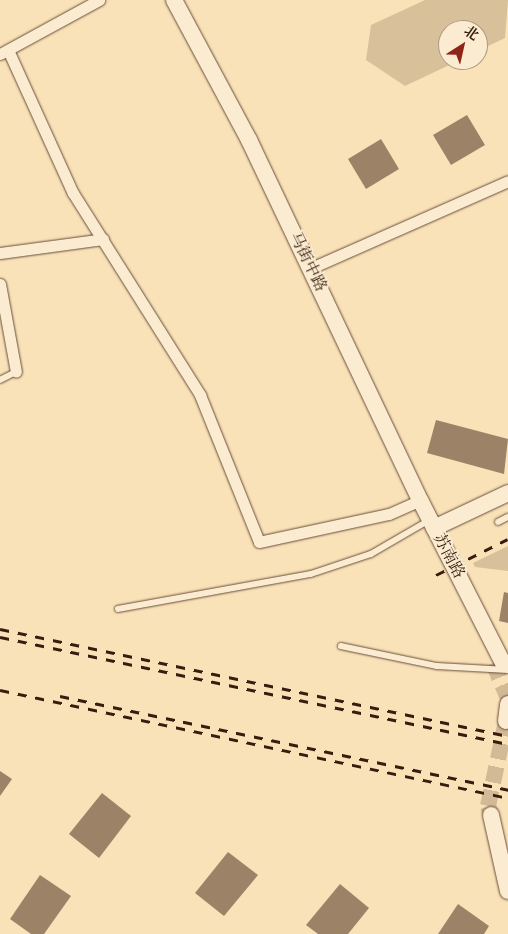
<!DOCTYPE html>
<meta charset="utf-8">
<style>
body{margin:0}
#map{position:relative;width:508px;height:934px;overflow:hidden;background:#f9e1b8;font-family:"Libre Bodoni","Noto Serif SC",serif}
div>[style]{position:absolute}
.green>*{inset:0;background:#d8c09b}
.building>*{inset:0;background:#9c8367}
.secondary-tunnel>*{height:16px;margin-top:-8px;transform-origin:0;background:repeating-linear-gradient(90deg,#d2ba96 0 16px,transparent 0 24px)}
.roads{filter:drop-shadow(0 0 1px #684e39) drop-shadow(0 0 1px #684e39)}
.lane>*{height:5.5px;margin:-2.75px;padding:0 2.75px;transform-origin:2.75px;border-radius:2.75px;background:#fbecd1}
.street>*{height:11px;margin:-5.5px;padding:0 5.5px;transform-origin:5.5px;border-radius:5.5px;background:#fbecd1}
.secondary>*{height:16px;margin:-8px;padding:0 8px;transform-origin:8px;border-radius:8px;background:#fbecd1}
.rail>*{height:3px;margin-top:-1.5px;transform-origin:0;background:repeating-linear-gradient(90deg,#381d0f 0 9px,transparent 0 18px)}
span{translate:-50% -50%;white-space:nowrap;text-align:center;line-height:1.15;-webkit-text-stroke:4px #fbecd1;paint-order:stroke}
.street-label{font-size:16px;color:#381d0f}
.north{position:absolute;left:438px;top:20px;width:50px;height:50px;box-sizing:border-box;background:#fbecd1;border:1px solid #ad9983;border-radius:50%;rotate:35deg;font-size:14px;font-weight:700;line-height:20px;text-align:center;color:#381d0f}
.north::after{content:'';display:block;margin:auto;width:18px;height:22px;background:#8f2418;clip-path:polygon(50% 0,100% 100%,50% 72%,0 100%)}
</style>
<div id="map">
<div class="green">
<div style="clip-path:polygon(425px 0,508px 0,505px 38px,478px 51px,478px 30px,448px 30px,448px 60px,460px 60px,405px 86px,366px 60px,371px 25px)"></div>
<div style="clip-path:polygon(508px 546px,508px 571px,475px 567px,473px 563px)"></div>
</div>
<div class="building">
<div style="clip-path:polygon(467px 115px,485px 145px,451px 165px,433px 135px)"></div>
<div style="clip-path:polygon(381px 139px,399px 169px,366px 189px,348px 159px)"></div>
<div style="clip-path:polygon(436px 420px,508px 439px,504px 474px,427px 453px)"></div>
<div style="clip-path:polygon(504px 592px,508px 593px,508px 623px,499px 621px)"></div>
<div style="clip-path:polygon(0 771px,12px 779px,0 796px)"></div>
<div style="clip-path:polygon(102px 793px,131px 816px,99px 858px,69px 834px)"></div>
<div style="clip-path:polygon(228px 852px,258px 875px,224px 916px,195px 893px)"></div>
<div style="clip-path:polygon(40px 875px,71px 896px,44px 934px,31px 934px,10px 919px)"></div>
<div style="clip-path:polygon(340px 884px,369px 908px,348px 934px,318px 934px,306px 925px)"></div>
<div style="clip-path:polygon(458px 904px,489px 926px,484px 934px,438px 934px)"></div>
</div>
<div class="secondary-tunnel">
<div style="left:493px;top:663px;width:38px;rotate:67deg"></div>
<div style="left:491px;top:815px;width:9px;rotate:-108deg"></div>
<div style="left:488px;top:806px;width:87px;rotate:-78deg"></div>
</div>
<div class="roads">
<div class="lane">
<div style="left:0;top:380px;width:18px;rotate:-27deg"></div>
<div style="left:498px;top:522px;width:11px;rotate:-27deg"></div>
<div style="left:118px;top:609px;width:196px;rotate:-10.3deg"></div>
<div style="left:311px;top:574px;width:63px;rotate:-18.4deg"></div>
<div style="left:371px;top:554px;width:66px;rotate:-30.1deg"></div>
<div style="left:341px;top:646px;width:98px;rotate:11.8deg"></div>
<div style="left:437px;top:666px;width:71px;rotate:3.2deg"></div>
</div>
<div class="street">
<div style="left:8px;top:50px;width:157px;rotate:65.6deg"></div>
<div style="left:73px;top:193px;width:239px;rotate:57.8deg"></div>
<div style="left:200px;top:395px;width:158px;rotate:68.1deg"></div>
<div style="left:259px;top:542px;width:133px;rotate:-12.2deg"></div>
<div style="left:389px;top:514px;width:34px;rotate:-24deg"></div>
<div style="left:0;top:54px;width:113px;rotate:-28.6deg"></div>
<div style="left:0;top:253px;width:104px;rotate:-7.7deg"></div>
<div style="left:311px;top:268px;width:215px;rotate:-23.8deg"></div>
<div style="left:0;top:284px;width:89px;rotate:79.7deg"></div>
</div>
<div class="secondary">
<div style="left:174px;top:0;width:159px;rotate:61.8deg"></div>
<div style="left:249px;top:140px;width:399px;rotate:64.6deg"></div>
<div style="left:420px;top:500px;width:183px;rotate:63deg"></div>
<div style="left:434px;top:528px;width:82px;rotate:-25.3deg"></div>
<div style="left:506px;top:721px;width:17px;rotate:-83deg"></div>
<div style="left:491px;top:815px;width:78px;rotate:77.4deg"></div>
</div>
</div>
<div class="rail">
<div style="left:436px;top:575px;width:80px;rotate:-26.6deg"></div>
<div style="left:0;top:629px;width:519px;rotate:11.89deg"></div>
<div style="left:0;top:637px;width:519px;rotate:11.89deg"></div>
<div style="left:0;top:690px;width:519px;rotate:12deg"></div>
<div style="left:60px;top:696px;width:458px;rotate:11.8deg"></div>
</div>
<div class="street-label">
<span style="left:308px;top:262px;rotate:64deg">马街中路</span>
<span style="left:449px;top:556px;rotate:62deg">苏南路</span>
</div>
<div class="north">北</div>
</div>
